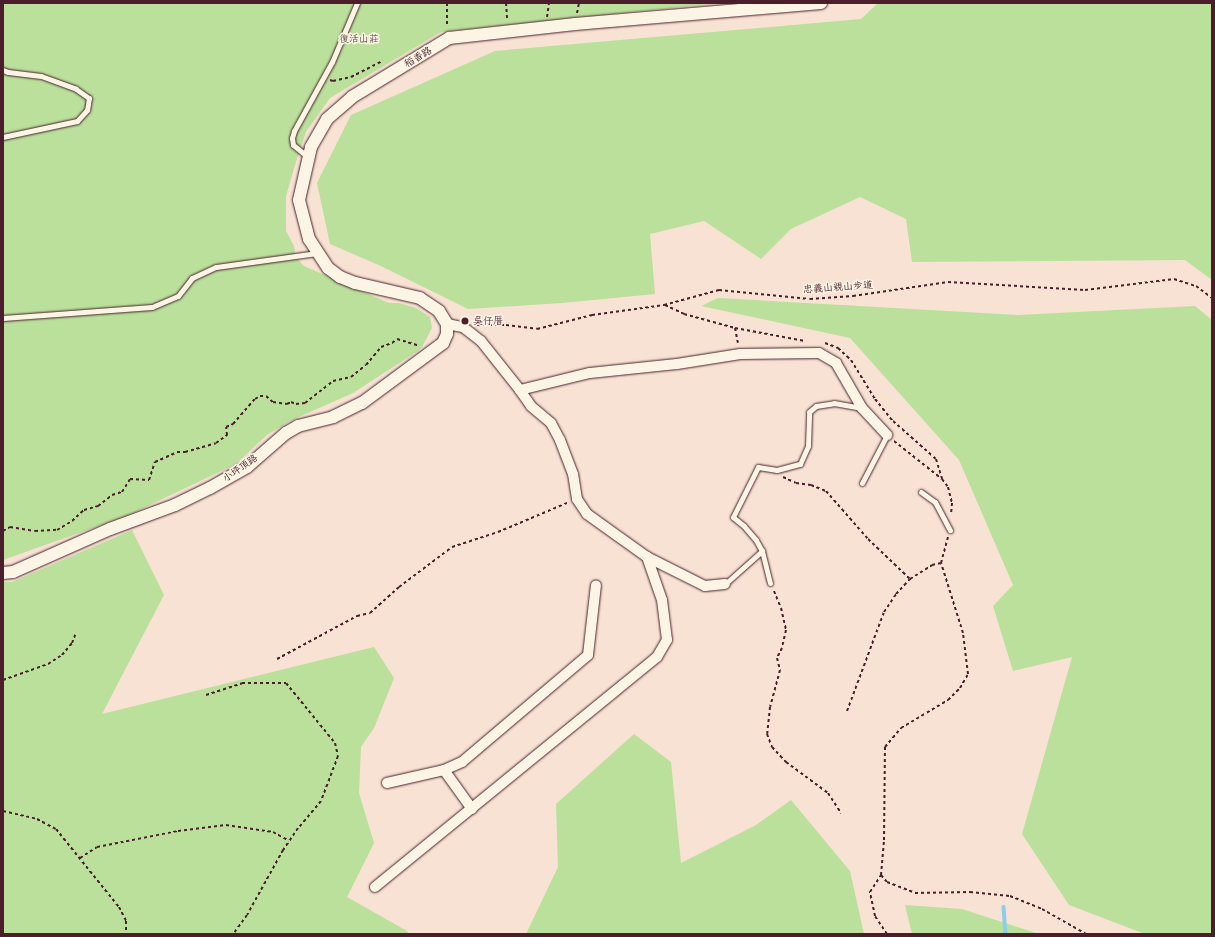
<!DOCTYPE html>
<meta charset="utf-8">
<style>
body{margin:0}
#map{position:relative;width:1215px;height:937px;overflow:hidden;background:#f8e2d3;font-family:"Shantell Sans","LXGW WenKai TC",sans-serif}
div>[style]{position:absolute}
.green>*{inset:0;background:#bae09b}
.stream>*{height:3.5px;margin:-1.75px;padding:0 1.75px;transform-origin:1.75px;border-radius:1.75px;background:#8aceec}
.path>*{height:2px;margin-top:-1px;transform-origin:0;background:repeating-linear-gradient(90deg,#4a1f2b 0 3px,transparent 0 6px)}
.roads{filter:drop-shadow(0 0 1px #4a1f2b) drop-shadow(0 0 1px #4a1f2b)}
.service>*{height:5px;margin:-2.5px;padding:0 2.5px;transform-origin:2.5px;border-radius:2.5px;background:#fcf5e5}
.minor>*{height:10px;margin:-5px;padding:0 5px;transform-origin:5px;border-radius:5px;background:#fcf5e5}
.tertiary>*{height:12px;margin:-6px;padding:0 6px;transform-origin:6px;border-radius:6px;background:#fcf5e5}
.dots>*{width:11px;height:11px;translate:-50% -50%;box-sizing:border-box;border:2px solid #fcf5e5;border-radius:50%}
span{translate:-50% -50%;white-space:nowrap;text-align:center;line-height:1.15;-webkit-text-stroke:3px #fcf5e5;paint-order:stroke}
.park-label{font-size:10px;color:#664f47}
.street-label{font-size:10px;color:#4a1f2b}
.poi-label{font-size:10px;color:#4a1f2b}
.left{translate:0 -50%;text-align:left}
.frame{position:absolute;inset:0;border:4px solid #4a1f2b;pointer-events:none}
</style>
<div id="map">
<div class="green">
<div style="clip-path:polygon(3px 3px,720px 3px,441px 32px,330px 98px,306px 132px,296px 162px,286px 196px,286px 231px,294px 246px,296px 257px,304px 266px,389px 303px,399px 303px,416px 308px,430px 317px,432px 328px,422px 347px,418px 351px,353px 393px,290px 421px,267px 435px,236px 464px,127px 516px,3px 560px)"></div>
<div style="clip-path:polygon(878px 3px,1212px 3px,1212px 280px,1185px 260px,912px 262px,906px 219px,860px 197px,791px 229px,761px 259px,704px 221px,650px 234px,655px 294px,562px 303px,468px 309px,383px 267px,330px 244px,317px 183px,351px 115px,495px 51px,861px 19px)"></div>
<div style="clip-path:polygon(718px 298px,1018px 315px,1195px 306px,1212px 320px,1212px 934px,1145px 934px,1069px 905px,1022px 834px,1072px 657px,1013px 671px,993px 606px,1013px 585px,959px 460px,850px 338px,701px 306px)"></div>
<div style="clip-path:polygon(132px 530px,164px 595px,102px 714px,374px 647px,394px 678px,374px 728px,361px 747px,359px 793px,374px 843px,347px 897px,407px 931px,409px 934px,3px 934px,3px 582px,12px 582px)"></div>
<div style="clip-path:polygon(634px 734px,671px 762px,681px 863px,756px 825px,791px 800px,850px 871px,864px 934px,526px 934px,558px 867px,556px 804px)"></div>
<div style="clip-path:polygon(905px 905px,962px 909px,1039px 934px,912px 934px)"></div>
</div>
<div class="stream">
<div style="left:1004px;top:907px;width:27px;rotate:86deg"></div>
</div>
<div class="path">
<div style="left:447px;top:3px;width:24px;rotate:90deg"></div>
<div style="left:506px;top:3px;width:16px;rotate:86deg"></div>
<div style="left:577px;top:13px;width:10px;rotate:-79deg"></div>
<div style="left:547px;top:17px;width:14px;rotate:-82deg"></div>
<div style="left:330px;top:80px;width:3px;rotate:18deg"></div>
<div style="left:333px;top:81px;width:18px;rotate:-13deg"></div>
<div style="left:351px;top:77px;width:36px;rotate:-27deg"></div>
<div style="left:665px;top:305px;width:21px;rotate:25deg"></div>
<div style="left:684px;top:314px;width:53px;rotate:15.4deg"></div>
<div style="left:735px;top:328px;width:15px;rotate:79deg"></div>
<div style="left:477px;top:325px;width:29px"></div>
<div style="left:506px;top:325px;width:31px;rotate:7deg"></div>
<div style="left:537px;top:329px;width:57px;rotate:-14.3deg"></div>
<div style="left:592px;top:315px;width:73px;rotate:-7.9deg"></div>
<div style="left:664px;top:305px;width:57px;rotate:-15.3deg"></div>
<div style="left:719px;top:290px;width:91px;rotate:5.6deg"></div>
<div style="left:810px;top:299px;width:43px;rotate:-4deg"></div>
<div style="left:853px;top:296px;width:96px;rotate:-8.4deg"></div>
<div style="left:948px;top:282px;width:137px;rotate:3.3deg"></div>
<div style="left:1085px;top:290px;width:90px;rotate:-7deg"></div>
<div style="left:1174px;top:279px;width:23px;rotate:18deg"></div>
<div style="left:1196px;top:286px;width:20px;rotate:37deg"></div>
<div style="left:735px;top:328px;width:71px;rotate:10.5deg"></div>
<div style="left:825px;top:343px;width:14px;rotate:21deg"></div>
<div style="left:838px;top:348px;width:18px;rotate:43deg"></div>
<div style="left:851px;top:360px;width:46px;rotate:58.4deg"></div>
<div style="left:875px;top:399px;width:28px;rotate:51deg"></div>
<div style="left:893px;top:421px;width:57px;rotate:41.5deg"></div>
<div style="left:936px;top:459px;width:21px;rotate:73deg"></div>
<div style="left:894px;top:441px;width:61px;rotate:38.4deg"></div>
<div style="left:942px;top:479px;width:10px;rotate:53deg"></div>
<div style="left:948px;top:487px;width:16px;rotate:76deg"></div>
<div style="left:952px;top:503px;width:12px;rotate:95deg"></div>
<div style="left:783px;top:477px;width:14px;rotate:25deg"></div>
<div style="left:796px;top:483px;width:15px;rotate:8deg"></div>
<div style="left:811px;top:485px;width:16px;rotate:22deg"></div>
<div style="left:826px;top:491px;width:64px;rotate:48.8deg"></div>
<div style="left:868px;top:539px;width:58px;rotate:43.6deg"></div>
<div style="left:3px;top:531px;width:8px;rotate:-30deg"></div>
<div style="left:10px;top:527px;width:25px;rotate:9deg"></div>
<div style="left:35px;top:531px;width:22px;rotate:-3deg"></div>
<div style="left:57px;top:530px;width:17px;rotate:-31deg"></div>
<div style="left:72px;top:521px;width:16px;rotate:-43deg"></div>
<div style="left:84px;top:510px;width:15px;rotate:-16deg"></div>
<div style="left:98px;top:506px;width:18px;rotate:-38deg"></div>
<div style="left:112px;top:495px;width:10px;rotate:-17deg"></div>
<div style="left:122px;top:492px;width:15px;rotate:-58deg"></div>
<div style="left:130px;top:479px;width:19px;rotate:3deg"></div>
<div style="left:149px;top:480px;width:19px;rotate:-72deg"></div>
<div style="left:155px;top:462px;width:24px;rotate:-24deg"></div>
<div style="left:177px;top:452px;width:8px"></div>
<div style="left:185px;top:452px;width:32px;rotate:-16deg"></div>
<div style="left:216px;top:443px;width:14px;rotate:-36deg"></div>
<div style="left:227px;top:435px;width:8px;rotate:-97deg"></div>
<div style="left:226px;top:427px;width:8px;rotate:-23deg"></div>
<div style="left:233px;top:424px;width:33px;rotate:-49deg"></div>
<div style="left:255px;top:399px;width:6px;rotate:-31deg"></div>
<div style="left:260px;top:396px;width:6px"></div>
<div style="left:266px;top:396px;width:9px;rotate:41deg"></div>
<div style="left:273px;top:402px;width:14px;rotate:8deg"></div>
<div style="left:287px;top:404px;width:4px;rotate:-27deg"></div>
<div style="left:291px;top:402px;width:5px;rotate:22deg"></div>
<div style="left:296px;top:404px;width:9px;rotate:-6deg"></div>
<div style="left:305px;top:403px;width:36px;rotate:-38deg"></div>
<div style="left:333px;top:381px;width:18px;rotate:-13deg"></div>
<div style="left:351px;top:377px;width:19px;rotate:-39deg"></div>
<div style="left:366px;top:365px;width:23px;rotate:-50deg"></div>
<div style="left:381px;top:347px;width:12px;rotate:-20deg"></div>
<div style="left:392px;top:343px;width:6px;rotate:-39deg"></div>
<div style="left:397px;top:339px;width:24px;rotate:17deg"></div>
<div style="left:774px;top:591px;width:18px;rotate:68deg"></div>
<div style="left:781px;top:608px;width:23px;rotate:77deg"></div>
<div style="left:786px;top:630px;width:18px;rotate:103deg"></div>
<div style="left:782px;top:648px;width:11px;rotate:117deg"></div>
<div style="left:777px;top:658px;width:12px;rotate:76deg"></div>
<div style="left:780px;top:670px;width:38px;rotate:105deg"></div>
<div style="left:770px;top:707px;width:27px;rotate:96deg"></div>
<div style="left:767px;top:734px;width:14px;rotate:69deg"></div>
<div style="left:772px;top:747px;width:21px;rotate:47deg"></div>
<div style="left:786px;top:762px;width:52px;rotate:36.4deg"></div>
<div style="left:828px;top:793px;width:24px;rotate:57deg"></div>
<div style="left:277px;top:659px;width:91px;rotate:-28.3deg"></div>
<div style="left:357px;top:616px;width:13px;rotate:-13deg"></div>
<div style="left:370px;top:613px;width:39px;rotate:-42deg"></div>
<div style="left:399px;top:587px;width:66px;rotate:-37deg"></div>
<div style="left:452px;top:547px;width:48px;rotate:-18.1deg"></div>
<div style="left:498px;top:532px;width:75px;rotate:-22.8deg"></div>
<div style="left:3px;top:680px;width:48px;rotate:-19.6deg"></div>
<div style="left:48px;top:664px;width:17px;rotate:-33deg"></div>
<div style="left:62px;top:655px;width:16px;rotate:-50deg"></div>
<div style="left:72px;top:643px;width:9px;rotate:-69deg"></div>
<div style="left:206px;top:695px;width:38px;rotate:-18deg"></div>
<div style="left:242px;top:683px;width:44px"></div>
<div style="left:286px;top:683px;width:77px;rotate:50.8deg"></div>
<div style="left:335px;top:743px;width:13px;rotate:77deg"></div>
<div style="left:338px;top:756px;width:48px;rotate:110.7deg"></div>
<div style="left:321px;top:801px;width:35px;rotate:130deg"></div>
<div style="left:298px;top:828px;width:27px;rotate:124deg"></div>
<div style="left:283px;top:850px;width:74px;rotate:119deg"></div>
<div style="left:247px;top:915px;width:24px;rotate:126deg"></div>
<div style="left:847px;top:711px;width:106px;rotate:-69.5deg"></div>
<div style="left:884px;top:612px;width:22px;rotate:-56deg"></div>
<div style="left:896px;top:594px;width:21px;rotate:-47deg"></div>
<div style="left:910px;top:579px;width:26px;rotate:-32deg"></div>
<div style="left:932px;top:565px;width:9px;rotate:-13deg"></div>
<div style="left:3px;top:811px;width:35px;rotate:13deg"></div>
<div style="left:37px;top:819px;width:21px;rotate:28deg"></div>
<div style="left:56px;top:829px;width:100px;rotate:51.1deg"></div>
<div style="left:119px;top:907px;width:16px;rotate:63deg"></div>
<div style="left:126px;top:921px;width:13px;rotate:90deg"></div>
<div style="left:80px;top:858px;width:20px;rotate:-33deg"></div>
<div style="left:97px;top:847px;width:83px;rotate:-11.2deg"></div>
<div style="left:178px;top:831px;width:48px;rotate:-7.1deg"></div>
<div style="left:226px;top:825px;width:48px;rotate:8.5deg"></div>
<div style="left:273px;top:832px;width:18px;rotate:29deg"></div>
<div style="left:881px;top:875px;width:9px;rotate:49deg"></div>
<div style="left:887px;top:882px;width:30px;rotate:21deg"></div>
<div style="left:915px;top:893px;width:55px;rotate:-1deg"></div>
<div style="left:970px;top:892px;width:40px;rotate:5.7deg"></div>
<div style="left:1010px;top:896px;width:35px;rotate:22deg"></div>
<div style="left:1042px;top:909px;width:51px;rotate:29.6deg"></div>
<div style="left:887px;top:934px;width:22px;rotate:-124deg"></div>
<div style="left:875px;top:916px;width:25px;rotate:-102deg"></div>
<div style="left:870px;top:892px;width:20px;rotate:-57deg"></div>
<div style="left:881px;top:875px;width:35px;rotate:-85deg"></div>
<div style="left:884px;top:840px;width:93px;rotate:-89.4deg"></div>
<div style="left:885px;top:747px;width:25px;rotate:-50deg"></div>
<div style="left:901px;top:728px;width:55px;rotate:-30.8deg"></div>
<div style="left:948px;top:700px;width:17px;rotate:-45deg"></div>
<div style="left:960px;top:688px;width:16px;rotate:-60deg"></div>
<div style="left:968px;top:674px;width:41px;rotate:-97deg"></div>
<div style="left:963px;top:633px;width:73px;rotate:-107.4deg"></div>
<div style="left:941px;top:563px;width:27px;rotate:-75deg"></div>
</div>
<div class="roads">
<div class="service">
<div style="left:3px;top:70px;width:5px;rotate:22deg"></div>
<div style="left:8px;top:72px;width:33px;rotate:7deg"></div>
<div style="left:41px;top:76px;width:37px;rotate:20deg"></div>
<div style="left:76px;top:89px;width:16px;rotate:35deg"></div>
<div style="left:89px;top:98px;width:12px;rotate:99deg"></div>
<div style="left:87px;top:110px;width:15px;rotate:132deg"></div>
<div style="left:77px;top:121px;width:76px;rotate:167.8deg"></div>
<div style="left:308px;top:157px;width:19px;rotate:-141deg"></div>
<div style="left:293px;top:145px;width:7px;rotate:-98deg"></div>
<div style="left:292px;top:138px;width:7px;rotate:-74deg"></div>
<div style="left:294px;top:131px;width:79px;rotate:-61.2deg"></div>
<div style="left:332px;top:62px;width:64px;rotate:-67deg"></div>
<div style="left:3px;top:318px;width:149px;rotate:-4.2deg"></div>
<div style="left:152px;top:307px;width:28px;rotate:-23deg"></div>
<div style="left:178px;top:296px;width:23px;rotate:-52deg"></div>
<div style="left:192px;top:278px;width:26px;rotate:-25deg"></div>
<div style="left:216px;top:267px;width:102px;rotate:-7.9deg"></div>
<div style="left:862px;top:483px;width:54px;rotate:-62.5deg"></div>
<div style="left:921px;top:492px;width:17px;rotate:36deg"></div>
<div style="left:935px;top:502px;width:32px;rotate:62deg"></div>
<div style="left:762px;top:551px;width:13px;rotate:-119deg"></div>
<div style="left:756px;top:540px;width:18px;rotate:-131deg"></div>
<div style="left:744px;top:526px;width:14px;rotate:-141deg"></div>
<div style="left:733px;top:517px;width:56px;rotate:-63.4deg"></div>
<div style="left:758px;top:467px;width:19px;rotate:9deg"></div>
<div style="left:777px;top:470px;width:24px;rotate:-15deg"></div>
<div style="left:800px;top:464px;width:20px;rotate:-66deg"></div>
<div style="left:808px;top:446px;width:34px;rotate:-88deg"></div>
<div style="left:809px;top:412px;width:9px;rotate:-41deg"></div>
<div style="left:816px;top:406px;width:18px;rotate:-9deg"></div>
<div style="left:834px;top:403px;width:27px;rotate:10deg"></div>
<div style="left:725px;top:584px;width:50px;rotate:-41.7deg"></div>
<div style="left:762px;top:551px;width:33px;rotate:76deg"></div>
</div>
<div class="minor">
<div style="left:447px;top:324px;width:16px;rotate:11deg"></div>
<div style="left:463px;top:327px;width:23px;rotate:38deg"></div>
<div style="left:481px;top:341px;width:63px;rotate:51.5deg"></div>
<div style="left:520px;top:390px;width:72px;rotate:-13.7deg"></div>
<div style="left:590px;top:373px;width:87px;rotate:-5.9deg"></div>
<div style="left:677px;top:364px;width:64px;rotate:-9deg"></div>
<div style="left:740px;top:354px;width:79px;rotate:-0.7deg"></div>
<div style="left:819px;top:353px;width:20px;rotate:30deg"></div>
<div style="left:836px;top:363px;width:52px;rotate:60deg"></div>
<div style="left:862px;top:408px;width:37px;rotate:47deg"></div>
<div style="left:647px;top:557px;width:65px;rotate:26.6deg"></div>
<div style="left:705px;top:586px;width:20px;rotate:-6deg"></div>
<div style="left:387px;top:783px;width:58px;rotate:-12.8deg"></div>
<div style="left:472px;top:809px;width:48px;rotate:-125.7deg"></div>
<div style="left:444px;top:770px;width:20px;rotate:-24deg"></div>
<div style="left:462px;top:762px;width:165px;rotate:-40.3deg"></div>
<div style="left:588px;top:655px;width:70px;rotate:-83.5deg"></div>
<div style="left:375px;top:887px;width:364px;rotate:-39.2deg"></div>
<div style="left:657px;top:657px;width:20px;rotate:-60deg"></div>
<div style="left:667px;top:640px;width:40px;rotate:-97.1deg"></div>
<div style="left:662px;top:600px;width:46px;rotate:-109.2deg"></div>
<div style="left:647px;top:557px;width:74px;rotate:-144.4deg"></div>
<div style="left:587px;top:514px;width:18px;rotate:-124deg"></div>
<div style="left:577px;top:499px;width:25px;rotate:-99deg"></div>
<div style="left:573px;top:474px;width:36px;rotate:-111deg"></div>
<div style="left:560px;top:440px;width:19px;rotate:-118deg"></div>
<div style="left:551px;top:423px;width:26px;rotate:-140deg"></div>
<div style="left:531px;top:406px;width:19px;rotate:-125deg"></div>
</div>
<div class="tertiary">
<div style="left:3px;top:573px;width:10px;rotate:-6deg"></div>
<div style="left:13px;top:572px;width:106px;rotate:-23.9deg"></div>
<div style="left:110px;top:529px;width:69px;rotate:-20.3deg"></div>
<div style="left:175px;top:505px;width:39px;rotate:-26deg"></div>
<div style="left:210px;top:488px;width:43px;rotate:-29.6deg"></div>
<div style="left:247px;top:467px;width:52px;rotate:-41.1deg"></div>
<div style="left:286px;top:433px;width:14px;rotate:-30deg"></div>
<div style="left:298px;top:426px;width:36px;rotate:-14deg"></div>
<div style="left:333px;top:417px;width:32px;rotate:-26deg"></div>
<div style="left:362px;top:403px;width:101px;rotate:-36.5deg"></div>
<div style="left:443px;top:343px;width:10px;rotate:-66deg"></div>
<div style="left:447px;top:334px;width:10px;rotate:-90deg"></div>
<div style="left:447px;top:324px;width:15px;rotate:-122deg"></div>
<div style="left:439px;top:311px;width:23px;rotate:-146deg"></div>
<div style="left:420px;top:298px;width:67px;rotate:-167deg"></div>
<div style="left:355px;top:283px;width:16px;rotate:-158deg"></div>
<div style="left:340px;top:277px;width:15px;rotate:-143deg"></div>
<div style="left:328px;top:268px;width:35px;rotate:-123deg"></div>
<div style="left:309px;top:239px;width:40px;rotate:-104.4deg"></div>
<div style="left:299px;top:200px;width:54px;rotate:-77.2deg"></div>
<div style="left:311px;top:147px;width:32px;rotate:-60deg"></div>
<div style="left:327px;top:119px;width:33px;rotate:-41deg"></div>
<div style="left:352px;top:97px;width:114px;rotate:-31.3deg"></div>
<div style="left:449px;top:38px;width:127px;rotate:-6.3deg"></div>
<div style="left:575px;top:24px;width:247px;rotate:-4.9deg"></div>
</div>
</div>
<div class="dots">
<div style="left:465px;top:321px;background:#4a1f2b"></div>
</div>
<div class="park-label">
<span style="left:359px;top:39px">復活山莊</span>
</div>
<div class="street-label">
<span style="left:418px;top:57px;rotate:-31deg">稻香路</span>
<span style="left:838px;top:287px;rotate:-4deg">忠義山親山步道</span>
<span style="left:240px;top:468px;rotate:-35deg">小坪頂路</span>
</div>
<div class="poi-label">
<span class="left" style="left:473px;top:321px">吳仔厝</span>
</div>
<div class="frame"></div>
</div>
